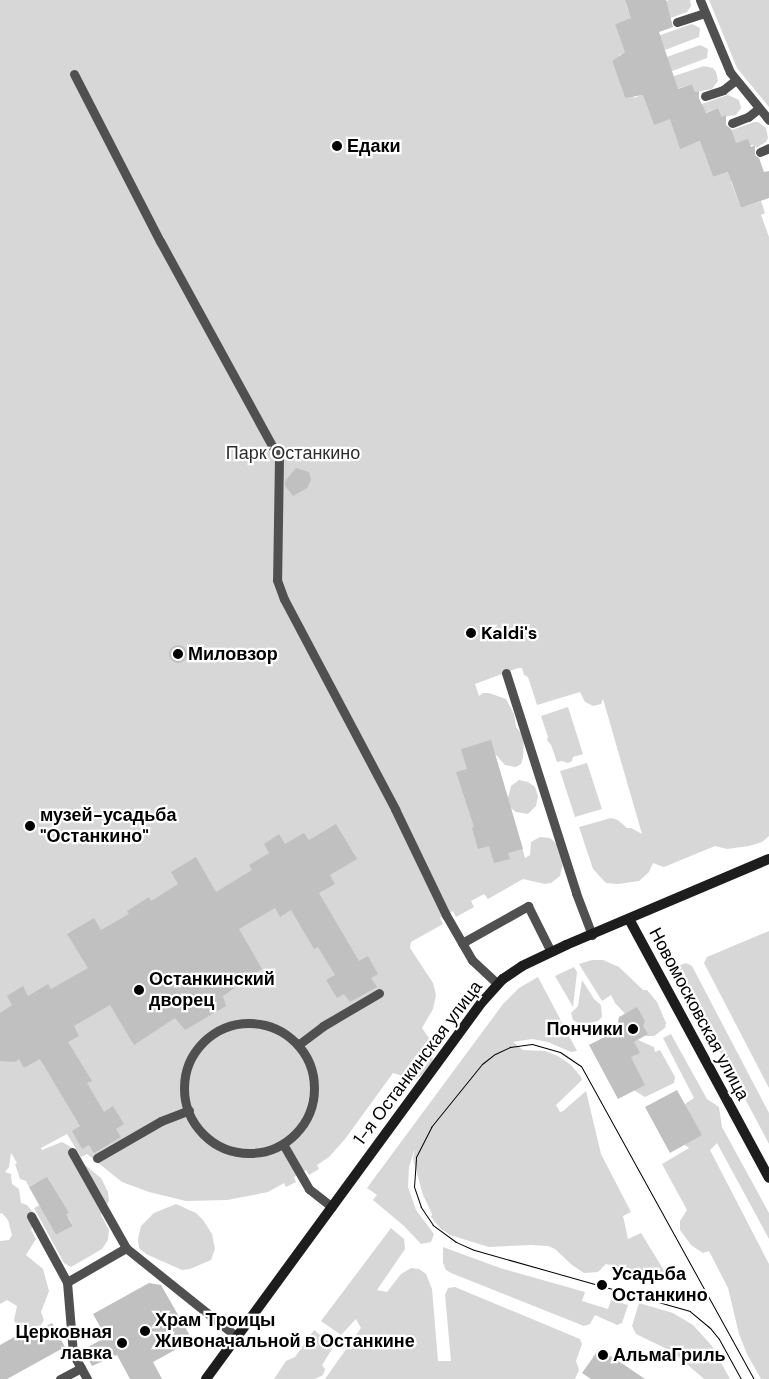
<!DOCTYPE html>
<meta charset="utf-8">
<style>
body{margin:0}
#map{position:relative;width:769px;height:1379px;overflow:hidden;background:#fff;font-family:"DM Sans",sans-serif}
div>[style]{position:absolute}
.green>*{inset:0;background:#d7d7d7}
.building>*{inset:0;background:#c0c0c0}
.round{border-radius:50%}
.lane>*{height:9px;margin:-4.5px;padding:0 4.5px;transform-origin:4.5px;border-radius:4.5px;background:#505050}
.lane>.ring{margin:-4.5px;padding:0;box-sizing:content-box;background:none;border:9px solid #505050;border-radius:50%}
.secondary>*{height:10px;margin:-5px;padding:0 5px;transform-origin:5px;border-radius:5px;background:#1d1d1d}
.tram>*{height:1px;margin:-0.5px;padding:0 0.5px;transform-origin:0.5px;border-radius:0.5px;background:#000}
.dots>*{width:14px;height:14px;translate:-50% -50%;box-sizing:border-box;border:2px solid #fff;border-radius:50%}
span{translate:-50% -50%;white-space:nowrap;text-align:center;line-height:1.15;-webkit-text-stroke:4.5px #fff;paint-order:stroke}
.poi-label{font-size:18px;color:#000;font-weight:700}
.left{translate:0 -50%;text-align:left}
.right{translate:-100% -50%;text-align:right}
.park-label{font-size:18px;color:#2e2e2e}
.street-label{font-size:18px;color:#000}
</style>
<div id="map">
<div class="green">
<div style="clip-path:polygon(0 0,625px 0,628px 10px,635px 17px,615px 24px,630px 51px,619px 55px,620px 58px,612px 61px,625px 98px,633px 95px,634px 98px,647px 93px,646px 103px,654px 124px,674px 117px,673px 127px,680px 148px,704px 140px,704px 152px,713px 177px,731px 171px,731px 182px,741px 208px,761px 201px,765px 213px,761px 215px,769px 237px,769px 836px,762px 842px,749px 846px,727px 849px,715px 846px,664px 867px,653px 863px,649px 872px,639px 881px,618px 884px,606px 883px,593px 869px,579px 827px,611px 818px,618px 820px,627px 828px,631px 828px,642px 834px,603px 699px,601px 704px,593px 706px,585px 702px,580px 692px,537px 705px,528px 677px,524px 675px,522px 668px,518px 668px,475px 684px,479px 696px,483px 693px,489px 693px,506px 699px,514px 714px,516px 727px,524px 737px,523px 758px,521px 764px,516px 767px,505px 765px,495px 754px,508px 798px,511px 786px,519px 780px,528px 782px,535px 787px,538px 796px,536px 806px,528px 814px,516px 812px,511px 808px,525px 858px,530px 855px,531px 842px,540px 837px,550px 838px,557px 844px,564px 859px,560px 876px,551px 883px,545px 884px,523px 879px,488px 899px,484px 894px,471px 901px,474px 907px,456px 917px,453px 911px,440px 918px,443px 924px,411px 942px,410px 948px,433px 983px,436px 995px,433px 1009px,422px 1028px,431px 1041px,433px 1063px,425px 1073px,415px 1080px,393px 1073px,345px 1139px,329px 1157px,317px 1165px,319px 1169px,309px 1175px,306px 1170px,294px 1177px,296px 1182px,286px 1187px,284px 1183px,268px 1192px,248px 1196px,227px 1200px,186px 1201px,149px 1192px,122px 1182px,87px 1154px,81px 1157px,67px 1134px,41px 1148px,42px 1150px,62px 1142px,71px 1147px,80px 1161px,101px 1178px,108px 1192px,109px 1201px,101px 1215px,109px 1230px,108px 1240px,102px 1249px,71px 1267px,64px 1263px,34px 1208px,40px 1205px,56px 1235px,73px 1226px,69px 1218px,62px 1215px,39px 1184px,36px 1183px,29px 1187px,26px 1181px,20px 1179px,15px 1164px,17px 1163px,11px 1153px,9px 1167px,5px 1172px,11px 1174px,12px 1184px,19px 1189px,21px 1203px,27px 1205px,36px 1216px,31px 1230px,36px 1239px,26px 1255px,43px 1269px,49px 1291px,41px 1312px,44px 1320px,41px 1325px,30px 1329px,16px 1326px,14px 1320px,17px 1306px,7px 1300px,0 1304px,0 1241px,9px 1240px,12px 1235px,8px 1220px,2px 1213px,0 1214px)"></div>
<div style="clip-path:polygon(669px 0,690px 0,691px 6px,687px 12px,668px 19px,657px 4px)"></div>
<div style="clip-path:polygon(709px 0,769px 0,769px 107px,737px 68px)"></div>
<div style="clip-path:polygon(692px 24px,700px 28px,699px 37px,665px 50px,663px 45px,652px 38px)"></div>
<div style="clip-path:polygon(700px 45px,708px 49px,707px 58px,672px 71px,664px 58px)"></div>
<div style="clip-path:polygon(704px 66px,713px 68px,716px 72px,718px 81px,712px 89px,695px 92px,692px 84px,671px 91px,674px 76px)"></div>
<div style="clip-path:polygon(728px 95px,739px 100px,741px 108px,736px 115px,722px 117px,718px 108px,699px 115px,696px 106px)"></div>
<div style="clip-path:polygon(754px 122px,758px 122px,766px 128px,768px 138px,766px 142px,756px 148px,755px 145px,725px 147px,721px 134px)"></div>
<div style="clip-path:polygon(568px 707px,583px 754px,573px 757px,572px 761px,568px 763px,562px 761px,557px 762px,551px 745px,547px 740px,548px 737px,541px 716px)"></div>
<div style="clip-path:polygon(587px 763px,602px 809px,575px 817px,560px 771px)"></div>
<div style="clip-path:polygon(769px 931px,769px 1088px,704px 963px,707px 957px)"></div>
<div style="clip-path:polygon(592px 960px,603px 960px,619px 967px,643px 990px,647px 990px,657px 1002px,666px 1023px,665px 1028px,654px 1036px,646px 1036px,615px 1003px,611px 995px,602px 1001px,579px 964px)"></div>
<div style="clip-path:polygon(686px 963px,692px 966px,769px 1113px,769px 1144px,675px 967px)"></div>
<div style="clip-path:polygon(574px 967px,577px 972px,573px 1007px,555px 976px)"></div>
<div style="clip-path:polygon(538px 977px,577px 1051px,571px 1052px,548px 1042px,532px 1039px,513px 1042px,523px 1050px,545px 1051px,558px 1056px,571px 1065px,581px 1077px,582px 1080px,556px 1105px,560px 1112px,563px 1111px,586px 1091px,601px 1154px,631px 1212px,623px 1216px,628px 1239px,641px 1233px,665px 1272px,656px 1283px,638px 1274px,606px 1264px,598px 1272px,584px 1273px,572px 1265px,555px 1249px,548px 1246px,531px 1245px,489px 1247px,450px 1235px,440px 1228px,431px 1217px,432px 1214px,423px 1195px,413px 1159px,415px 1148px,409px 1167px,408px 1187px,416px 1210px,434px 1234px,431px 1242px,421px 1244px,404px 1226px,373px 1200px,377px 1195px,367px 1188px,503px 1004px,519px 988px)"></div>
<div style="clip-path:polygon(582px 980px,594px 999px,601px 1005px,602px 1017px,598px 1021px,582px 1025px,573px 1020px,571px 1013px,578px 1006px)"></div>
<div style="clip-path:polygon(671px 1034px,707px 1099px,719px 1107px,722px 1127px,769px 1213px,769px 1239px,717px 1143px,710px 1150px,769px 1264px,769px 1379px,761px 1379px,747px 1354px,739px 1334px,728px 1288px,709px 1251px,703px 1253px,691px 1245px,680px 1230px,680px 1221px,687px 1210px,662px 1164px,689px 1148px,683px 1144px,682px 1106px,694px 1098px,663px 1038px)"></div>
<div style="clip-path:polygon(629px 1036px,654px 1047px,655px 1052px,660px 1050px,675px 1077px,674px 1083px,645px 1097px,625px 1085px)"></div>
<div style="clip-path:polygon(176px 1204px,196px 1213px,203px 1220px,212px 1234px,215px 1249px,211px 1260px,190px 1269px,182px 1270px,146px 1254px,139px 1248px,138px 1239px,141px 1226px,154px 1213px)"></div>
<div style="clip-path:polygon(391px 1228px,404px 1239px,405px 1249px,377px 1290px,387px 1292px,401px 1274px,411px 1268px,419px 1269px,426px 1274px,432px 1289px,438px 1361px,451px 1361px,445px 1295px,448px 1288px,455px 1287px,580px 1339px,582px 1344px,576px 1361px,579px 1370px,575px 1379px,325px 1379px,361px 1328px,356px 1319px,341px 1335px,321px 1321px)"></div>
<div style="clip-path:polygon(443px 1247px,500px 1268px,585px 1292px,582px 1301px,608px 1309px,611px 1300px,628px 1305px,622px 1323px,617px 1325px,595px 1315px,590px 1324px,584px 1326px,451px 1273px,446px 1270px,443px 1263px)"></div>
<div style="clip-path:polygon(639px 1303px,673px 1313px,693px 1325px,712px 1346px,730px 1379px,704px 1379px,673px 1352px,636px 1334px,632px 1326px)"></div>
<div style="clip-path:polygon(314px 1330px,334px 1346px,322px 1365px,325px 1369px,323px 1375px,315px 1379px,274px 1379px,286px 1361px,295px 1357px)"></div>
</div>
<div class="building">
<div style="clip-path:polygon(625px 0,666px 0,673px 27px,659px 32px,678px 89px,692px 84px,695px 92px,699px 91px,699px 98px,706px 113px,718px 108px,722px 117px,726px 115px,726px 125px,731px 129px,736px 143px,748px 139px,751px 147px,755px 145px,755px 155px,759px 158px,764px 172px,769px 171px,769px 198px,741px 208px,728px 172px,713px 177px,700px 141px,680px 149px,670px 119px,654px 125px,643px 95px,625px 98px,612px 61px,625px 52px,615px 24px,631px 18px)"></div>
<div style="clip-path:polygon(296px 468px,309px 472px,311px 480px,307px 488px,293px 496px,285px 486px,285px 481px)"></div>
<div class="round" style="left:169px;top:645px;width:18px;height:18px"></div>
<div style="clip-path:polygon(491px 740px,523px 849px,508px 853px,510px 859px,494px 863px,489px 846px,478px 849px,472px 828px,474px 827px,456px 772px,467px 769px,461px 749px)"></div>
<div style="clip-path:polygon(336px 824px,357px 859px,330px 875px,335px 884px,319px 893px,359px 961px,368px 956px,378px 974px,371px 978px,377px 987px,350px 1002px,344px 994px,337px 998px,326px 980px,335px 975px,318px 947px,314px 949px,291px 910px,280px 917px,275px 908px,239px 929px,262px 969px,223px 996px,226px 1006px,185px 1030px,175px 1018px,134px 1045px,110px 1005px,74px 1026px,79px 1036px,68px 1042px,92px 1081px,87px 1083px,104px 1112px,113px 1106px,124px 1124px,116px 1129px,121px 1137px,94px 1153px,89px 1145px,82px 1149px,72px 1131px,80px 1126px,40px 1059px,24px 1068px,19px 1059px,15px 1062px,0 1061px,0 1013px,12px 1005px,7px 996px,23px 986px,28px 996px,48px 984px,51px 989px,88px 968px,67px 934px,94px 918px,101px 930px,129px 914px,127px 911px,149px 897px,151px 901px,178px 884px,171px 872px,196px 857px,216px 892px,252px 870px,249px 865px,269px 853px,264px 844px,279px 834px,285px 844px,304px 833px,309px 840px)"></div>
<div style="clip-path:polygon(637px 1007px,645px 1021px,643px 1026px,648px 1034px,634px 1042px,640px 1053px,631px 1057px,645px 1085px,618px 1099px,589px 1045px,616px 1031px,619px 1017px)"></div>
<div style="clip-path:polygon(677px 1090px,702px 1135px,670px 1153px,645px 1107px)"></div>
<div style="clip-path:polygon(47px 1177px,69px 1213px,66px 1214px,73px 1226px,56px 1235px,29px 1187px)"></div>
<div style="clip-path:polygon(149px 1283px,161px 1285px,189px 1334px,184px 1345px,153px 1362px,162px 1379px,130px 1379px,117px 1355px,92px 1366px,83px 1350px,106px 1337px,93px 1314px)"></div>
<div style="clip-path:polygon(52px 1323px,65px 1347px,7px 1379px,0 1379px,0 1345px,25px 1331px,28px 1336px)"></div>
<div style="clip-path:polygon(599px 1349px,623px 1364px,645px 1379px,591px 1379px,582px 1373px)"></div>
</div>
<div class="lane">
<div style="left:700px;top:0;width:78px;rotate:67.4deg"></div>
<div style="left:730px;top:72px;width:62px;rotate:50.9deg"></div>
<div style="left:677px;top:22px;width:29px;rotate:-18deg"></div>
<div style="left:74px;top:74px;width:188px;rotate:62.8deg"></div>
<div style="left:160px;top:241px;width:247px;rotate:61.3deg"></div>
<div style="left:279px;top:458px;width:122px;rotate:90.9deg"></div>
<div style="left:277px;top:580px;width:20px;rotate:70deg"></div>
<div style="left:284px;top:599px;width:238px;rotate:62.1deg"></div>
<div style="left:395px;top:809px;width:118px;rotate:64.3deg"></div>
<div style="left:446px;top:915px;width:52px;rotate:60deg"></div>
<div style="left:472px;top:960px;width:35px;rotate:43deg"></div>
<div style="left:705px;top:96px;width:19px;rotate:-18deg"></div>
<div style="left:723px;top:90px;width:16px;rotate:-38deg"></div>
<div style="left:732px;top:123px;width:17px;rotate:-21deg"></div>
<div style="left:748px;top:117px;width:14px;rotate:-39deg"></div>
<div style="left:760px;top:152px;width:10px;rotate:-24deg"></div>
<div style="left:506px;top:673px;width:231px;rotate:72.3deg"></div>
<div style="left:576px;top:893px;width:45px;rotate:69.1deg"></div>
<div style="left:462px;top:943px;width:76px;rotate:-29.3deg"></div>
<div style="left:528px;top:906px;width:51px;rotate:63.4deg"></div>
<div class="ring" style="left:184px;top:1023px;width:121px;height:121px"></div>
<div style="left:298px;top:1045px;width:31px;rotate:-37deg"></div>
<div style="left:323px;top:1026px;width:65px;rotate:-30.5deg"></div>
<div style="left:283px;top:1144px;width:52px;rotate:60deg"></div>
<div style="left:309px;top:1189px;width:29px;rotate:38deg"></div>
<div style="left:72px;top:1152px;width:110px;rotate:60.6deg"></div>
<div style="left:97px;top:1158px;width:74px;rotate:-30deg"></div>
<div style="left:161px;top:1121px;width:30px;rotate:-21deg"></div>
<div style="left:31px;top:1216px;width:75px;rotate:61.4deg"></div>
<div style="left:67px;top:1282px;width:72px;rotate:85.2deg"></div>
<div style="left:73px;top:1354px;width:16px;rotate:60deg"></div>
<div style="left:81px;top:1368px;width:24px;rotate:152deg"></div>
<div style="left:67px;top:1282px;width:68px;rotate:-30deg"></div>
<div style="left:126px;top:1248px;width:142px;rotate:38.7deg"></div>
<div style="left:81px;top:1368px;width:13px;rotate:61deg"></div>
</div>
<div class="secondary">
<div style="left:629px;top:919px;width:294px;rotate:61.6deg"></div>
<div style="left:206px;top:1379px;width:469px;rotate:-53.8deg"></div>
<div style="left:483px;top:1001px;width:30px;rotate:-48deg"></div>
<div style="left:503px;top:979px;width:23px;rotate:-34deg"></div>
<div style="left:522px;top:966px;width:49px;rotate:-25.5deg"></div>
<div style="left:566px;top:945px;width:220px;rotate:-23deg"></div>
</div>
<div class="tram">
<div style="left:741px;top:1379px;width:46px;rotate:-118.8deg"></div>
<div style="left:719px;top:1339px;width:14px;rotate:-129deg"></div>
<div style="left:710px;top:1328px;width:26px;rotate:-140deg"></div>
<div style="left:690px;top:1311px;width:224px;rotate:-164.2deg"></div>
<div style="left:474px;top:1250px;width:20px;rotate:-156deg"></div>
<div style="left:456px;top:1242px;width:29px;rotate:-144deg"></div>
<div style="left:433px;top:1225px;width:22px;rotate:-124deg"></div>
<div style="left:421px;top:1207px;width:21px;rotate:-109deg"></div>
<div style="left:414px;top:1187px;width:30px;rotate:-86deg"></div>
<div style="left:416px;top:1157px;width:34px;rotate:-63deg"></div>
<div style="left:431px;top:1127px;width:81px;rotate:-51deg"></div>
<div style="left:482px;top:1064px;width:16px;rotate:-38deg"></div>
<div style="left:495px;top:1054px;width:17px;rotate:-25deg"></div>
<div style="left:510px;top:1047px;width:22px;rotate:-8deg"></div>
<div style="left:532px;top:1044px;width:29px;rotate:16deg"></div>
<div style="left:560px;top:1052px;width:25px;rotate:34deg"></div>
<div style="left:581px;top:1066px;width:358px;rotate:61.1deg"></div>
</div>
<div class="dots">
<div style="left:337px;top:146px;background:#000"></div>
<div style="left:471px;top:633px;background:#000"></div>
<div style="left:178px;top:654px;background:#000"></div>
<div style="left:30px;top:826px;background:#000"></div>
<div style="left:139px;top:990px;background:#000"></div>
<div style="left:633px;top:1029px;background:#000"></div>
<div style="left:602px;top:1285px;background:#000"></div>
<div style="left:145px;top:1331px;background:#000"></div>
<div style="left:122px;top:1343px;background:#000"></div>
<div style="left:603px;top:1355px;background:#000"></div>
</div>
<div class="poi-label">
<span class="left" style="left:347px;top:146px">Едаки</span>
<span class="left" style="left:481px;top:633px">Kaldi's</span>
<span class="left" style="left:188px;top:654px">Миловзор</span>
<span class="left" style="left:40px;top:826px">музей-усадьба<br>"Останкино"</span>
<span class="left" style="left:149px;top:990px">Останкинский<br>дворец</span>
<span class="right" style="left:623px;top:1029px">Пончики</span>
<span class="left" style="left:612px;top:1285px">Усадьба<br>Останкино</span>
<span class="left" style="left:155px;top:1331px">Храм Троицы<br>Живоначальной в Останкине</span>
<span class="right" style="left:112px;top:1343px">Церковная<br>лавка</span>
<span class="left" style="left:613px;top:1355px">АльмаГриль</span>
</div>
<div class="park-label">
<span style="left:293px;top:453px">Парк Останкино</span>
</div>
<div class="street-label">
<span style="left:699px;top:1014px;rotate:62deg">Новомосковская улица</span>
<span style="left:418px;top:1063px;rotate:-53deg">1-я Останкинская улица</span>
</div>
</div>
